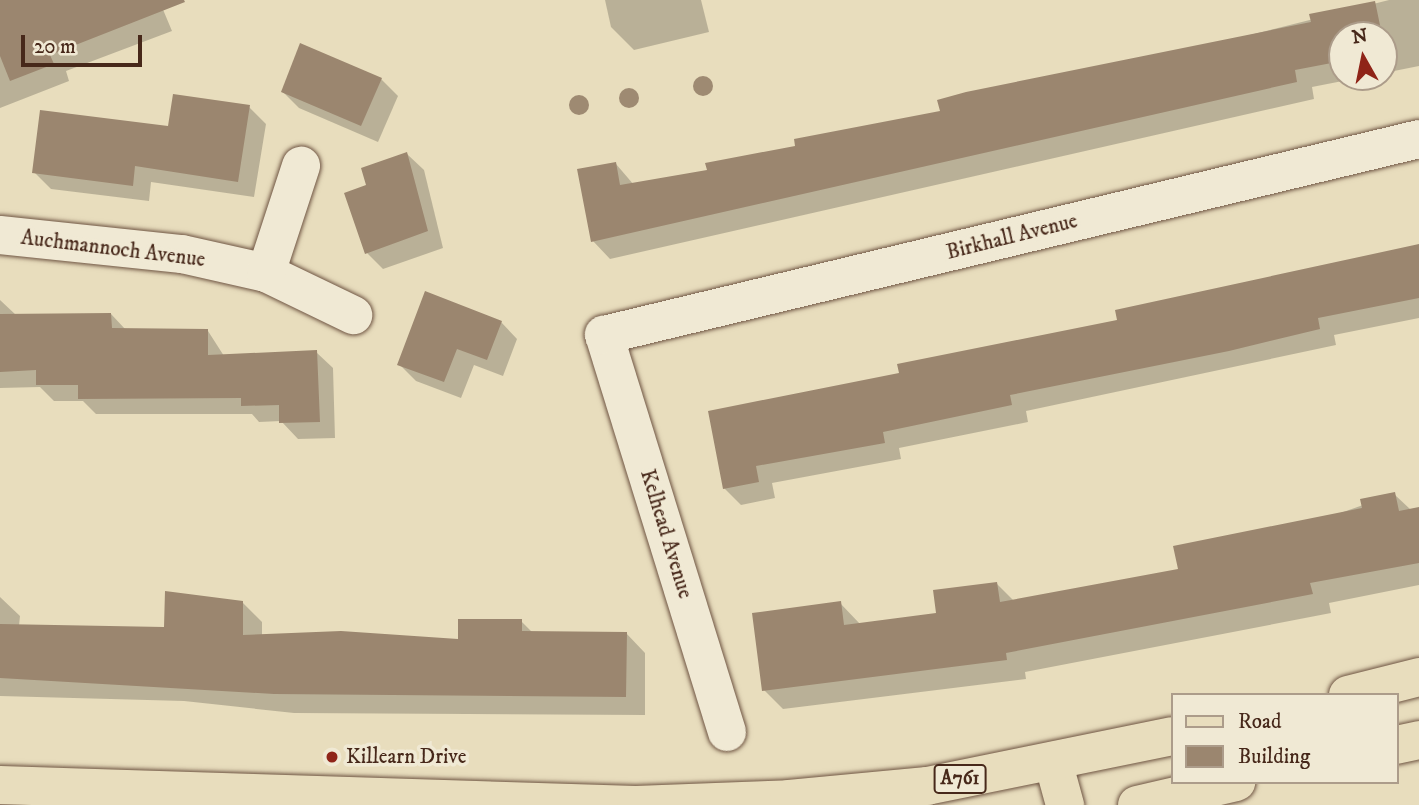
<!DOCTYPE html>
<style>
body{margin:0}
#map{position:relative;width:1419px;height:805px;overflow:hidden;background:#e8ddbd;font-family:"IM FELL DW Pica",serif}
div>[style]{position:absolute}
.shadow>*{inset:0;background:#0003}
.building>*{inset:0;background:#9b866f}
.roads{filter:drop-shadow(0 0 2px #6f5543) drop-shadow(0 0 2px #6f5543)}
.minor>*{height:38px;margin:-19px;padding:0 19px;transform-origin:19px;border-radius:19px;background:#f0e9d4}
.primary>*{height:38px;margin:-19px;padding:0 19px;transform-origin:19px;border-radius:19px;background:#e8ddbd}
.trees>*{width:20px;height:20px;margin:-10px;border-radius:50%;background:#9e8a72}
.dots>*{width:19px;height:19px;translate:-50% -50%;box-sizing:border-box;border:4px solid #f0e9d4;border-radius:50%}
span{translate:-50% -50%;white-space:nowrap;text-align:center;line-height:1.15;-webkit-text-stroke:7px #f0e9d4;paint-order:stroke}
.shield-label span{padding:2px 5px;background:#f0e9d4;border:2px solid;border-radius:5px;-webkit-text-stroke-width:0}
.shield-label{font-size:19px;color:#47281a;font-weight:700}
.street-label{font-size:21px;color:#47281a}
.poi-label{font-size:21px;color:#47281a}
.left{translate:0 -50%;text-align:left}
.legend{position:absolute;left:1171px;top:693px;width:228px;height:91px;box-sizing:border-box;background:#f0e9d4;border:2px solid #ac9c8a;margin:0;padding:9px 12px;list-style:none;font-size:21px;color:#47281a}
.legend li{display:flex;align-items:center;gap:14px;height:35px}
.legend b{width:35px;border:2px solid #ac9c8a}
.north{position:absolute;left:1328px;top:21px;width:70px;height:70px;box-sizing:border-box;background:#f0e9d4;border:2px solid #ac9c8a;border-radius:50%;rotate:351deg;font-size:19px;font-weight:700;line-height:28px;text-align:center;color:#47281a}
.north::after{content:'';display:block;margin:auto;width:24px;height:32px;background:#8f2418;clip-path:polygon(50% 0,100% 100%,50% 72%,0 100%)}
.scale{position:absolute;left:21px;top:35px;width:121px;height:32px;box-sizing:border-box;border:4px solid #47281a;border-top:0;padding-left:9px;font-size:21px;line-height:24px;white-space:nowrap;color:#47281a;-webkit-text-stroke:5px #f0e9d4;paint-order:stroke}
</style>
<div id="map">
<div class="shadow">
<div style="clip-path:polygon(9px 0,159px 0,172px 31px,66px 71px,69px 81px,0 108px,0 4px)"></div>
<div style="clip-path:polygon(605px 0,701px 0,709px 32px,634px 50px,611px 27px)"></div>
<div style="clip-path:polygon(1389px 0,1419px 0,1419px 66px,1384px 73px,1384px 35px,1342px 35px,1342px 77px,1363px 77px,1312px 87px,1314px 99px,610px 259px,593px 241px,616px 164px,634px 185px,709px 171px)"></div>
<div style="clip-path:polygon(381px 79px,398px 96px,378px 142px,299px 108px,283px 92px)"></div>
<div style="clip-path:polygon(249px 107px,266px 124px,254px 197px,151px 182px,149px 201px,51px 189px,34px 172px)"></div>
<div style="clip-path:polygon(407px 154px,424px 170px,443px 248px,383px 269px,367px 253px)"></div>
<div style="clip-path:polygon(1419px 246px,1419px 318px,1334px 335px,1336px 345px,1026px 411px,1028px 422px,899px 448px,901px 459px,772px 483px,775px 498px,741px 505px,724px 488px,710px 412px,901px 374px)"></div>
<div style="clip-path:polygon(0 300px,16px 315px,111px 314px,126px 330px,208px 331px,224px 356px,316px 352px,333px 368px,335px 438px,298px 439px,281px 421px,259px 422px,252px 414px,96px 414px,83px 401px,54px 401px,40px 387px,0 388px)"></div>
<div style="clip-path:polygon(501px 322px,517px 339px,503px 376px,474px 365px,461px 398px,416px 381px,399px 364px)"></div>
<div style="clip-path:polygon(1394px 494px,1411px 510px,1419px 509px,1419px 585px,1329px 603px,1331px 613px,1025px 672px,1026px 679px,783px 709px,764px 690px,840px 603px,860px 624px,938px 615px,997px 584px,1014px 601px,1180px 570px)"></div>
<div style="clip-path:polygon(167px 593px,243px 603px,262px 622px,262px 636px,459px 641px,521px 621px,533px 633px,626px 633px,645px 653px,645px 715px,294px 713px,184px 701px,0 696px,0 597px,20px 616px,19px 626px,166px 628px)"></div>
</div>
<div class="building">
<div style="clip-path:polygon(0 0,184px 0,185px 2px,50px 55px,54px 64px,10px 81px,0 56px)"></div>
<div style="clip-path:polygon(1375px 1px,1382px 35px,1342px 35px,1342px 61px,1295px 70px,1297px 82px,591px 242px,577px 169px,616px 162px,620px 185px,707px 170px,705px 163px,795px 146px,794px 139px,940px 111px,937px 100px,966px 92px,1311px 22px,1309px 14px)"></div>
<div style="clip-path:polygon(300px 43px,382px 78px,361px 126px,281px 92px)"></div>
<div style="clip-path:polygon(173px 94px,250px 105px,238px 182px,135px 166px,133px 186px,32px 173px,40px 110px,168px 126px)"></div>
<div style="clip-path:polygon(407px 152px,428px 231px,365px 254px,344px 193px,366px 185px,361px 168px)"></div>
<div style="clip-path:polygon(1419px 244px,1419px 298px,1318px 318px,1320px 329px,1229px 351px,1010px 395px,1012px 405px,883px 432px,885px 443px,756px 466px,759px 482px,723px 489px,708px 411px,899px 373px,897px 364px,1117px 320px,1115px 310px)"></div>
<div style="clip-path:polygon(425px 291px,502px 321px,487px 360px,457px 349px,444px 382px,397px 365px)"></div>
<div style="clip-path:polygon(111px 313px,112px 328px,208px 329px,208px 355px,317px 350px,320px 422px,279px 423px,279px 405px,241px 406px,241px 398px,78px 399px,78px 385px,36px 385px,36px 370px,0 372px,0 314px)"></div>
<div style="clip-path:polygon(1395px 492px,1399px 511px,1419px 507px,1419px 563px,1310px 583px,1313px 594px,1006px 653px,1007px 660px,762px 691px,752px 613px,841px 601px,844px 625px,936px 613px,933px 590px,997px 582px,1000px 602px,1178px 569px,1173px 546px,1362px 508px,1360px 499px)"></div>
<div style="clip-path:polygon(165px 591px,243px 601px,243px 635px,341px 631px,458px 639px,458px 619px,522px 619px,522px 631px,627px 632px,626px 697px,274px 694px,0 678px,0 624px,164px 627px)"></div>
</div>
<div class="roads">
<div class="minor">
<div style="left:0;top:235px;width:183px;rotate:6deg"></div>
<div style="left:182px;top:254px;width:86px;rotate:12.7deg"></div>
<div style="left:266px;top:273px;width:97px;rotate:25.8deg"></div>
<div style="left:266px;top:273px;width:113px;rotate:-71.9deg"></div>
<div style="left:727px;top:732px;width:416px;rotate:-107.2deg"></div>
<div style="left:604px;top:335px;width:838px;rotate:-13.52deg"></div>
</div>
<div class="primary">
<div style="left:1348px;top:695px;width:73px;rotate:-14.2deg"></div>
<div style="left:1396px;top:745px;width:24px;rotate:-12deg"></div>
<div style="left:1053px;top:761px;width:46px;rotate:74.7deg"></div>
<div style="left:0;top:785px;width:636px;rotate:1.8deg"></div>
<div style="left:636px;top:805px;width:153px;rotate:-2.2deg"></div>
<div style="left:789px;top:799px;width:139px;rotate:-5.4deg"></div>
<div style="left:927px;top:786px;width:250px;rotate:-11.5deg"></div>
<div style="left:1137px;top:805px;width:102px;rotate:-13.1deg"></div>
</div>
</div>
<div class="trees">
<div style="left:703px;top:86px"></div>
<div style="left:629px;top:98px"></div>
<div style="left:579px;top:105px"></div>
</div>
<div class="dots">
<div style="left:332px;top:757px;background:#8f2418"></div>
</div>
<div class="shield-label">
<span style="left:960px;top:779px">A761</span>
</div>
<div class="street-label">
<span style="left:1012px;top:237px;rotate:-14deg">Birkhall Avenue</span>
<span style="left:113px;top:249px;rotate:7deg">Auchmannoch Avenue</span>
<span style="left:666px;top:534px;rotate:73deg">Kelhead Avenue</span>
</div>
<div class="poi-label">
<span class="left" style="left:346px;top:757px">Killearn Drive</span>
</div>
<ul class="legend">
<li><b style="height:9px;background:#e8ddbd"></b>Road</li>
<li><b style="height:19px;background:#9b866f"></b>Building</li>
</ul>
<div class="north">N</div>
<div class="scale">20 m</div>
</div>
